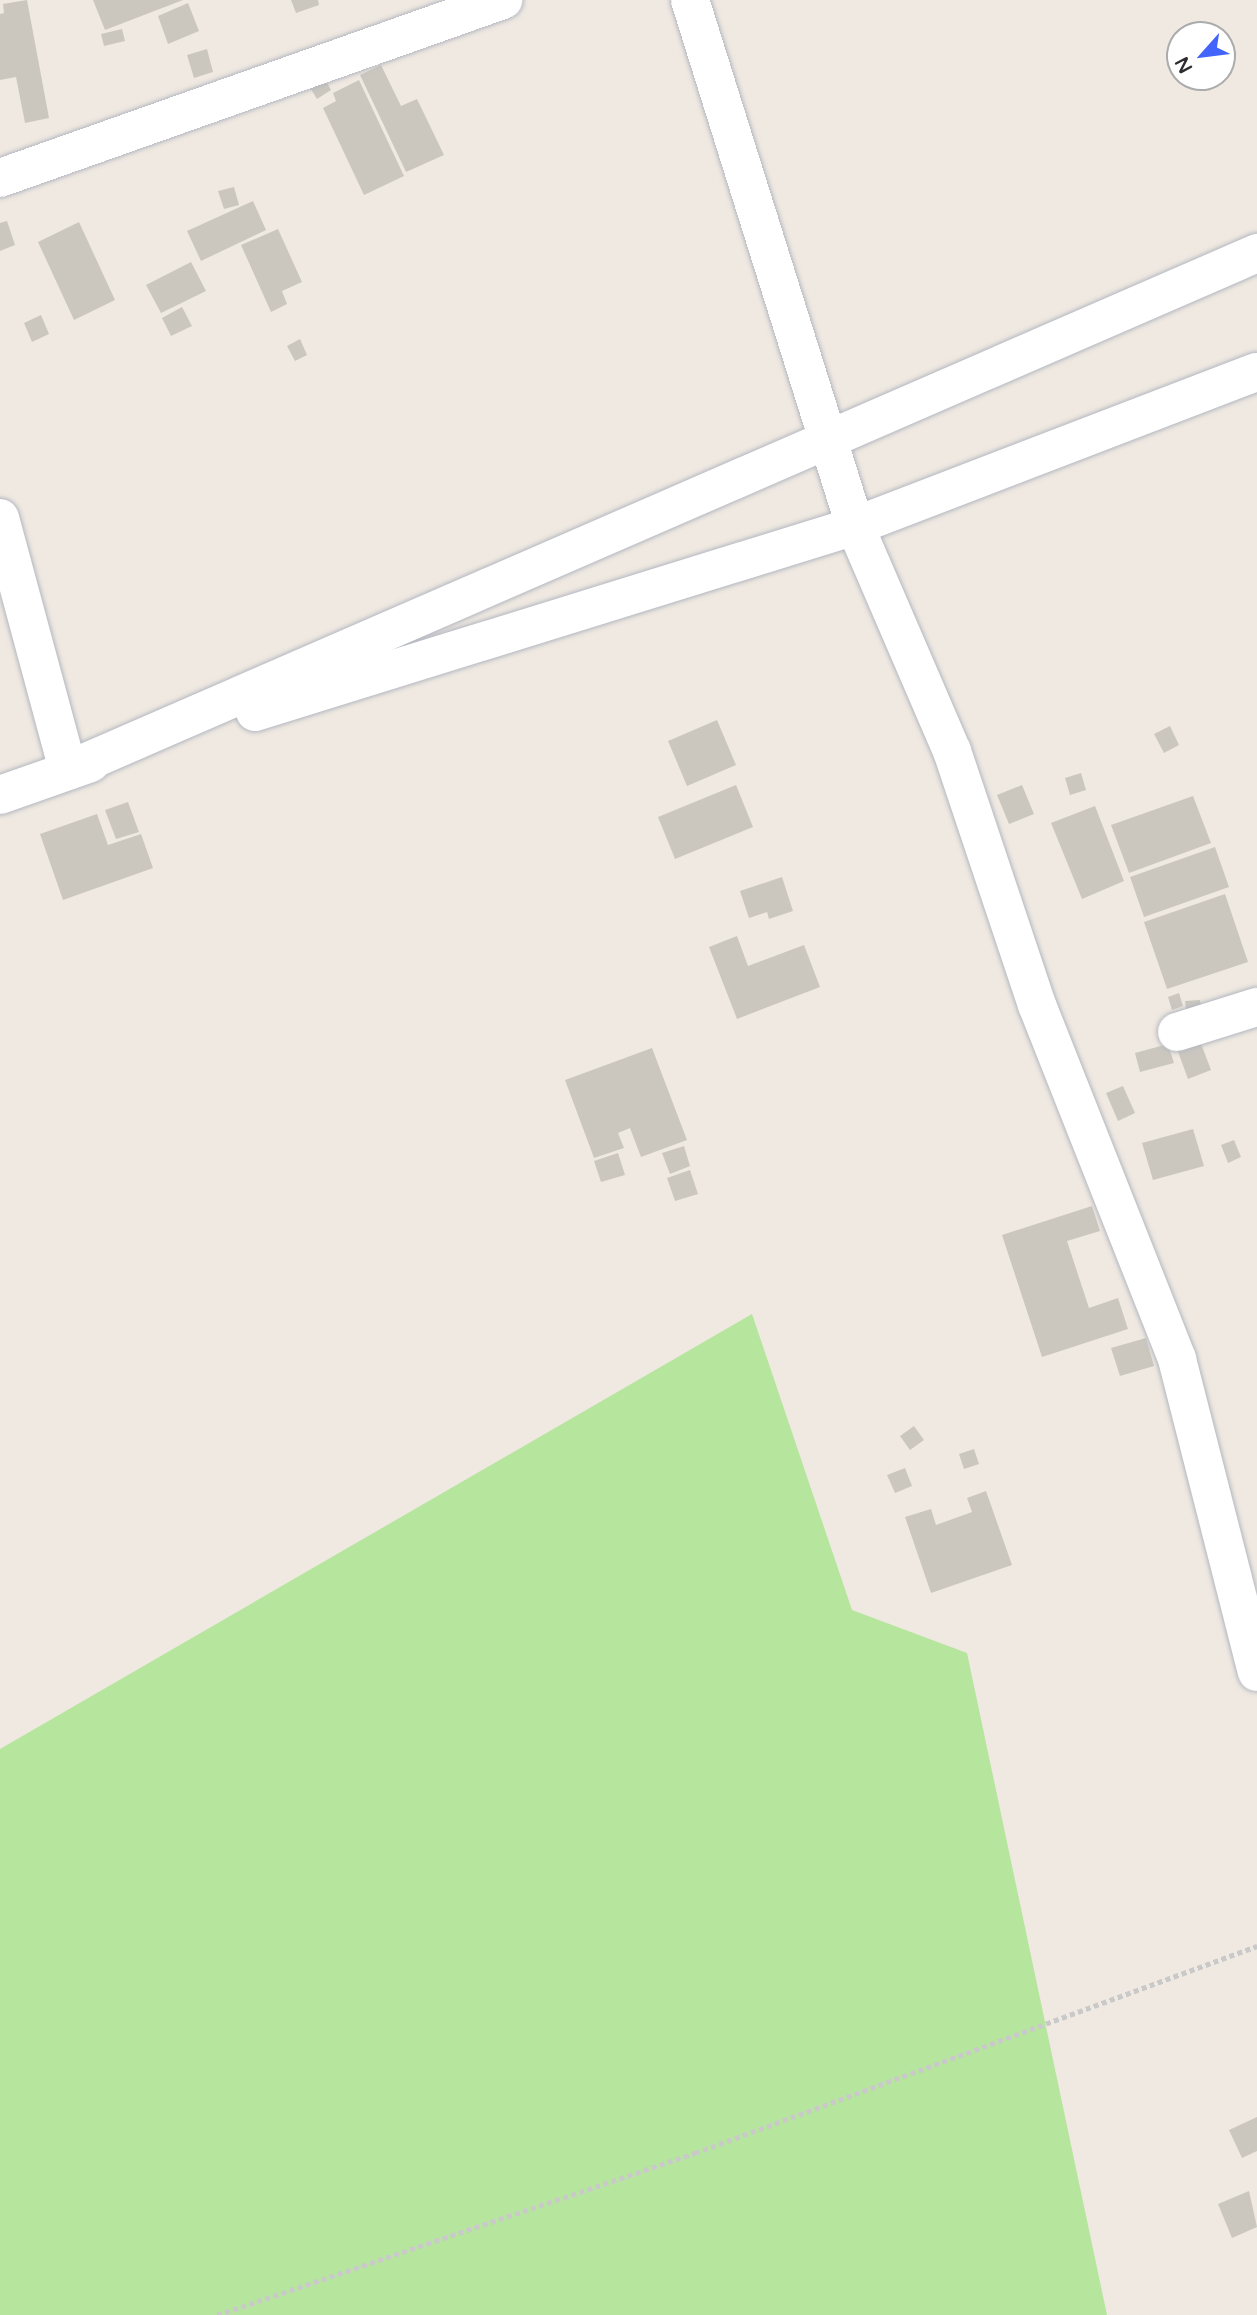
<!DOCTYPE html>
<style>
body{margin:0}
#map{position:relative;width:1257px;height:2315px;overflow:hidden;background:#efe9e1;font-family:"Varela Round",sans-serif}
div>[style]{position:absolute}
.green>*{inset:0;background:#b6e59e}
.building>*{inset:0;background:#cbc7bf}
.path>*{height:4.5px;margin-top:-2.25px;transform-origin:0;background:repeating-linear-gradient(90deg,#c9c9c9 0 5px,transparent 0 8.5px)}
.roads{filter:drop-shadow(0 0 2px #b4b7c1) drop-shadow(0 0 2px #b4b7c1)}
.minor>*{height:38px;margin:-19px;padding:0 19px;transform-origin:19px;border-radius:19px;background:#fff}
span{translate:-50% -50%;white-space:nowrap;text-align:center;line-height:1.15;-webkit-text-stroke:7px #fff;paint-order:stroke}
.north{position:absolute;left:1166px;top:21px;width:70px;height:70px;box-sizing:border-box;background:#fff;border:2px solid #ababab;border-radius:50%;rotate:242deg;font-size:19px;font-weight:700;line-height:28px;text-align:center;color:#2e2e2e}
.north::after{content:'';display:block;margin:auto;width:24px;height:32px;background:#4264fb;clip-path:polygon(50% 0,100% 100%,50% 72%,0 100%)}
</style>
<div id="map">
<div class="green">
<div style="clip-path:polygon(752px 1314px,852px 1610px,967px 1653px,1107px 2315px,0 2315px,0 1749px)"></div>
</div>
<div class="building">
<div style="clip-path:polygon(27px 0,49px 118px,25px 123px,16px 77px,0 80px,0 14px,4px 13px,3px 4px)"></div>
<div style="clip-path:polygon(93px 0,183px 0,105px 30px)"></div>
<div style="clip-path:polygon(291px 0,318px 0,319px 5px,296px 13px)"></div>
<div style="clip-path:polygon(188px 3px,199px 31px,168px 44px,158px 16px)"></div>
<div style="clip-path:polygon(122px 29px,125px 41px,104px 46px,101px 34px)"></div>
<div style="clip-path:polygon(207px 49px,213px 72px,194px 78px,187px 55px)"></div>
<div style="clip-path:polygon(381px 65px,401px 106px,417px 99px,444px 155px,406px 172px,360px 75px)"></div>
<div style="clip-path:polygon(324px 77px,331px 90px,317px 99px,309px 86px)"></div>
<div style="clip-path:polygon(359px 80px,404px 176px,364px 195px,323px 108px,336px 101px,333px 93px)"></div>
<div style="clip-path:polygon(234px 187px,239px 205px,224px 209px,218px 191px)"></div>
<div style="clip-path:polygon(253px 201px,266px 230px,201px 261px,187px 231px)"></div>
<div style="clip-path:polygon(7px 221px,15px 245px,0 251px,0 223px)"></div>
<div style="clip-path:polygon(79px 222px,115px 300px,74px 320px,38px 242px)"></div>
<div style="clip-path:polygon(278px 229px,302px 282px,282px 291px,287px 304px,271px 312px,241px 245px)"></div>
<div style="clip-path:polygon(191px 262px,206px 291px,161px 313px,146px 285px)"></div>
<div style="clip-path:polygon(182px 307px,192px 326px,171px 336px,162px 318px)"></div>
<div style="clip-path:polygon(41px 315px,49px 334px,32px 342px,24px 323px)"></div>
<div style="clip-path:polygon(300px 339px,307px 355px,295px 361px,287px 346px)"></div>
<div style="clip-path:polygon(717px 720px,736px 765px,687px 786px,668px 741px)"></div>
<div style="clip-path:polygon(1170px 726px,1179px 745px,1164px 753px,1154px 734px)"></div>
<div style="clip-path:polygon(1081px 773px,1086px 790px,1070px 795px,1065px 778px)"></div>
<div style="clip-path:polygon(736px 785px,753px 827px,675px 859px,658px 817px)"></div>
<div style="clip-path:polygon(1022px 785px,1034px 814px,1009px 824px,997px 795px)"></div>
<div style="clip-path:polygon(1193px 796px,1211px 843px,1129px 873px,1111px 825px)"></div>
<div style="clip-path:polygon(128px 802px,139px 832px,116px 839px,105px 810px)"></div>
<div style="clip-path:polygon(1095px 806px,1124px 881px,1082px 899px,1051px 823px)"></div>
<div style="clip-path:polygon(97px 814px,108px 845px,141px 834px,153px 868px,63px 900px,40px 834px)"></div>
<div style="clip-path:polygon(1215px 847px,1229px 887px,1144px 917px,1130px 877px)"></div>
<div style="clip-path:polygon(782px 877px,793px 911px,769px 919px,767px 912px,749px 918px,740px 891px)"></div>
<div style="clip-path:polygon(1225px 894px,1248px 962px,1167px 989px,1144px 922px)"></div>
<div style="clip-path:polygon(737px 936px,748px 966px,804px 945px,820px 987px,737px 1019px,709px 947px)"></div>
<div style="clip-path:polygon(1179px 993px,1183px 1006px,1172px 1010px,1168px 997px)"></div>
<div style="clip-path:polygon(1200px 1000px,1202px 1014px,1187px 1016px,1185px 1001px)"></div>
<div style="clip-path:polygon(1200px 1041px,1211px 1070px,1188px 1079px,1177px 1049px)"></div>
<div style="clip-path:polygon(1168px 1044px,1174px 1063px,1140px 1072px,1135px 1053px)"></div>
<div style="clip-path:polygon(652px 1048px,687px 1140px,641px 1157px,630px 1128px,618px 1133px,624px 1148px,594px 1158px,565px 1080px)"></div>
<div style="clip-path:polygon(1123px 1086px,1135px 1113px,1118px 1121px,1106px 1093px)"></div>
<div style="clip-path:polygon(1193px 1129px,1204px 1166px,1153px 1180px,1142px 1143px)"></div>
<div style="clip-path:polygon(1234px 1140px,1241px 1157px,1228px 1163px,1221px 1145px)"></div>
<div style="clip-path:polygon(684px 1146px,690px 1166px,670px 1174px,662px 1153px)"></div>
<div style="clip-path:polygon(618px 1153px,625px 1175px,601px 1182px,594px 1161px)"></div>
<div style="clip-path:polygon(690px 1170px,698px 1194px,675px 1201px,667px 1178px)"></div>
<div style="clip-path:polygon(1092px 1206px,1100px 1231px,1067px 1241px,1089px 1308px,1118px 1298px,1128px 1329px,1042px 1357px,1002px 1235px)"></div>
<div style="clip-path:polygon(1146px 1338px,1154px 1366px,1120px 1376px,1111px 1348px)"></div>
<div style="clip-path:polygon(914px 1426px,924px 1440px,910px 1450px,900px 1436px)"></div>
<div style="clip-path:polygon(974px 1449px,979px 1464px,964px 1469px,959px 1454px)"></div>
<div style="clip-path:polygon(905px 1468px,912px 1486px,895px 1493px,887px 1475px)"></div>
<div style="clip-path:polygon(986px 1491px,1012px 1565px,931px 1593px,905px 1517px,931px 1509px,936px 1525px,972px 1512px,967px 1498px)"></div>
<div style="clip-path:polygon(1257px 2117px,1257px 2151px,1242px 2158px,1229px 2130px)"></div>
<div style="clip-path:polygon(1249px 2191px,1257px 2227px,1232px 2238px,1218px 2204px)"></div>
</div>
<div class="path">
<div style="left:217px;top:2315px;width:505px;rotate:-18.72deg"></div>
<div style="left:695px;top:2153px;width:599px;rotate:-20.22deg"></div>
</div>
<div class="roads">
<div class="minor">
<div style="left:690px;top:0;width:551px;rotate:72.58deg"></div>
<div style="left:855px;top:526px;width:245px;rotate:66.7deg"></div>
<div style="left:952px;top:751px;width:268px;rotate:71.5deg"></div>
<div style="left:1037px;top:1005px;width:381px;rotate:68.4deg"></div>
<div style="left:1177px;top:1359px;width:323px;rotate:75.7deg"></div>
<div style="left:0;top:178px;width:534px;rotate:-19.49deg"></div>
<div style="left:0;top:518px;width:261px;rotate:74.9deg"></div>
<div style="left:68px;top:770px;width:1297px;rotate:-23.5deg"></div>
<div style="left:255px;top:712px;width:628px;rotate:-17.22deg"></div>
<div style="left:855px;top:526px;width:430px;rotate:-21deg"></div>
<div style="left:0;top:795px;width:96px;rotate:-19.4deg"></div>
<div style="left:1177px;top:1032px;width:84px;rotate:-17.4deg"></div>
</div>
</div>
<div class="north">N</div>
</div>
